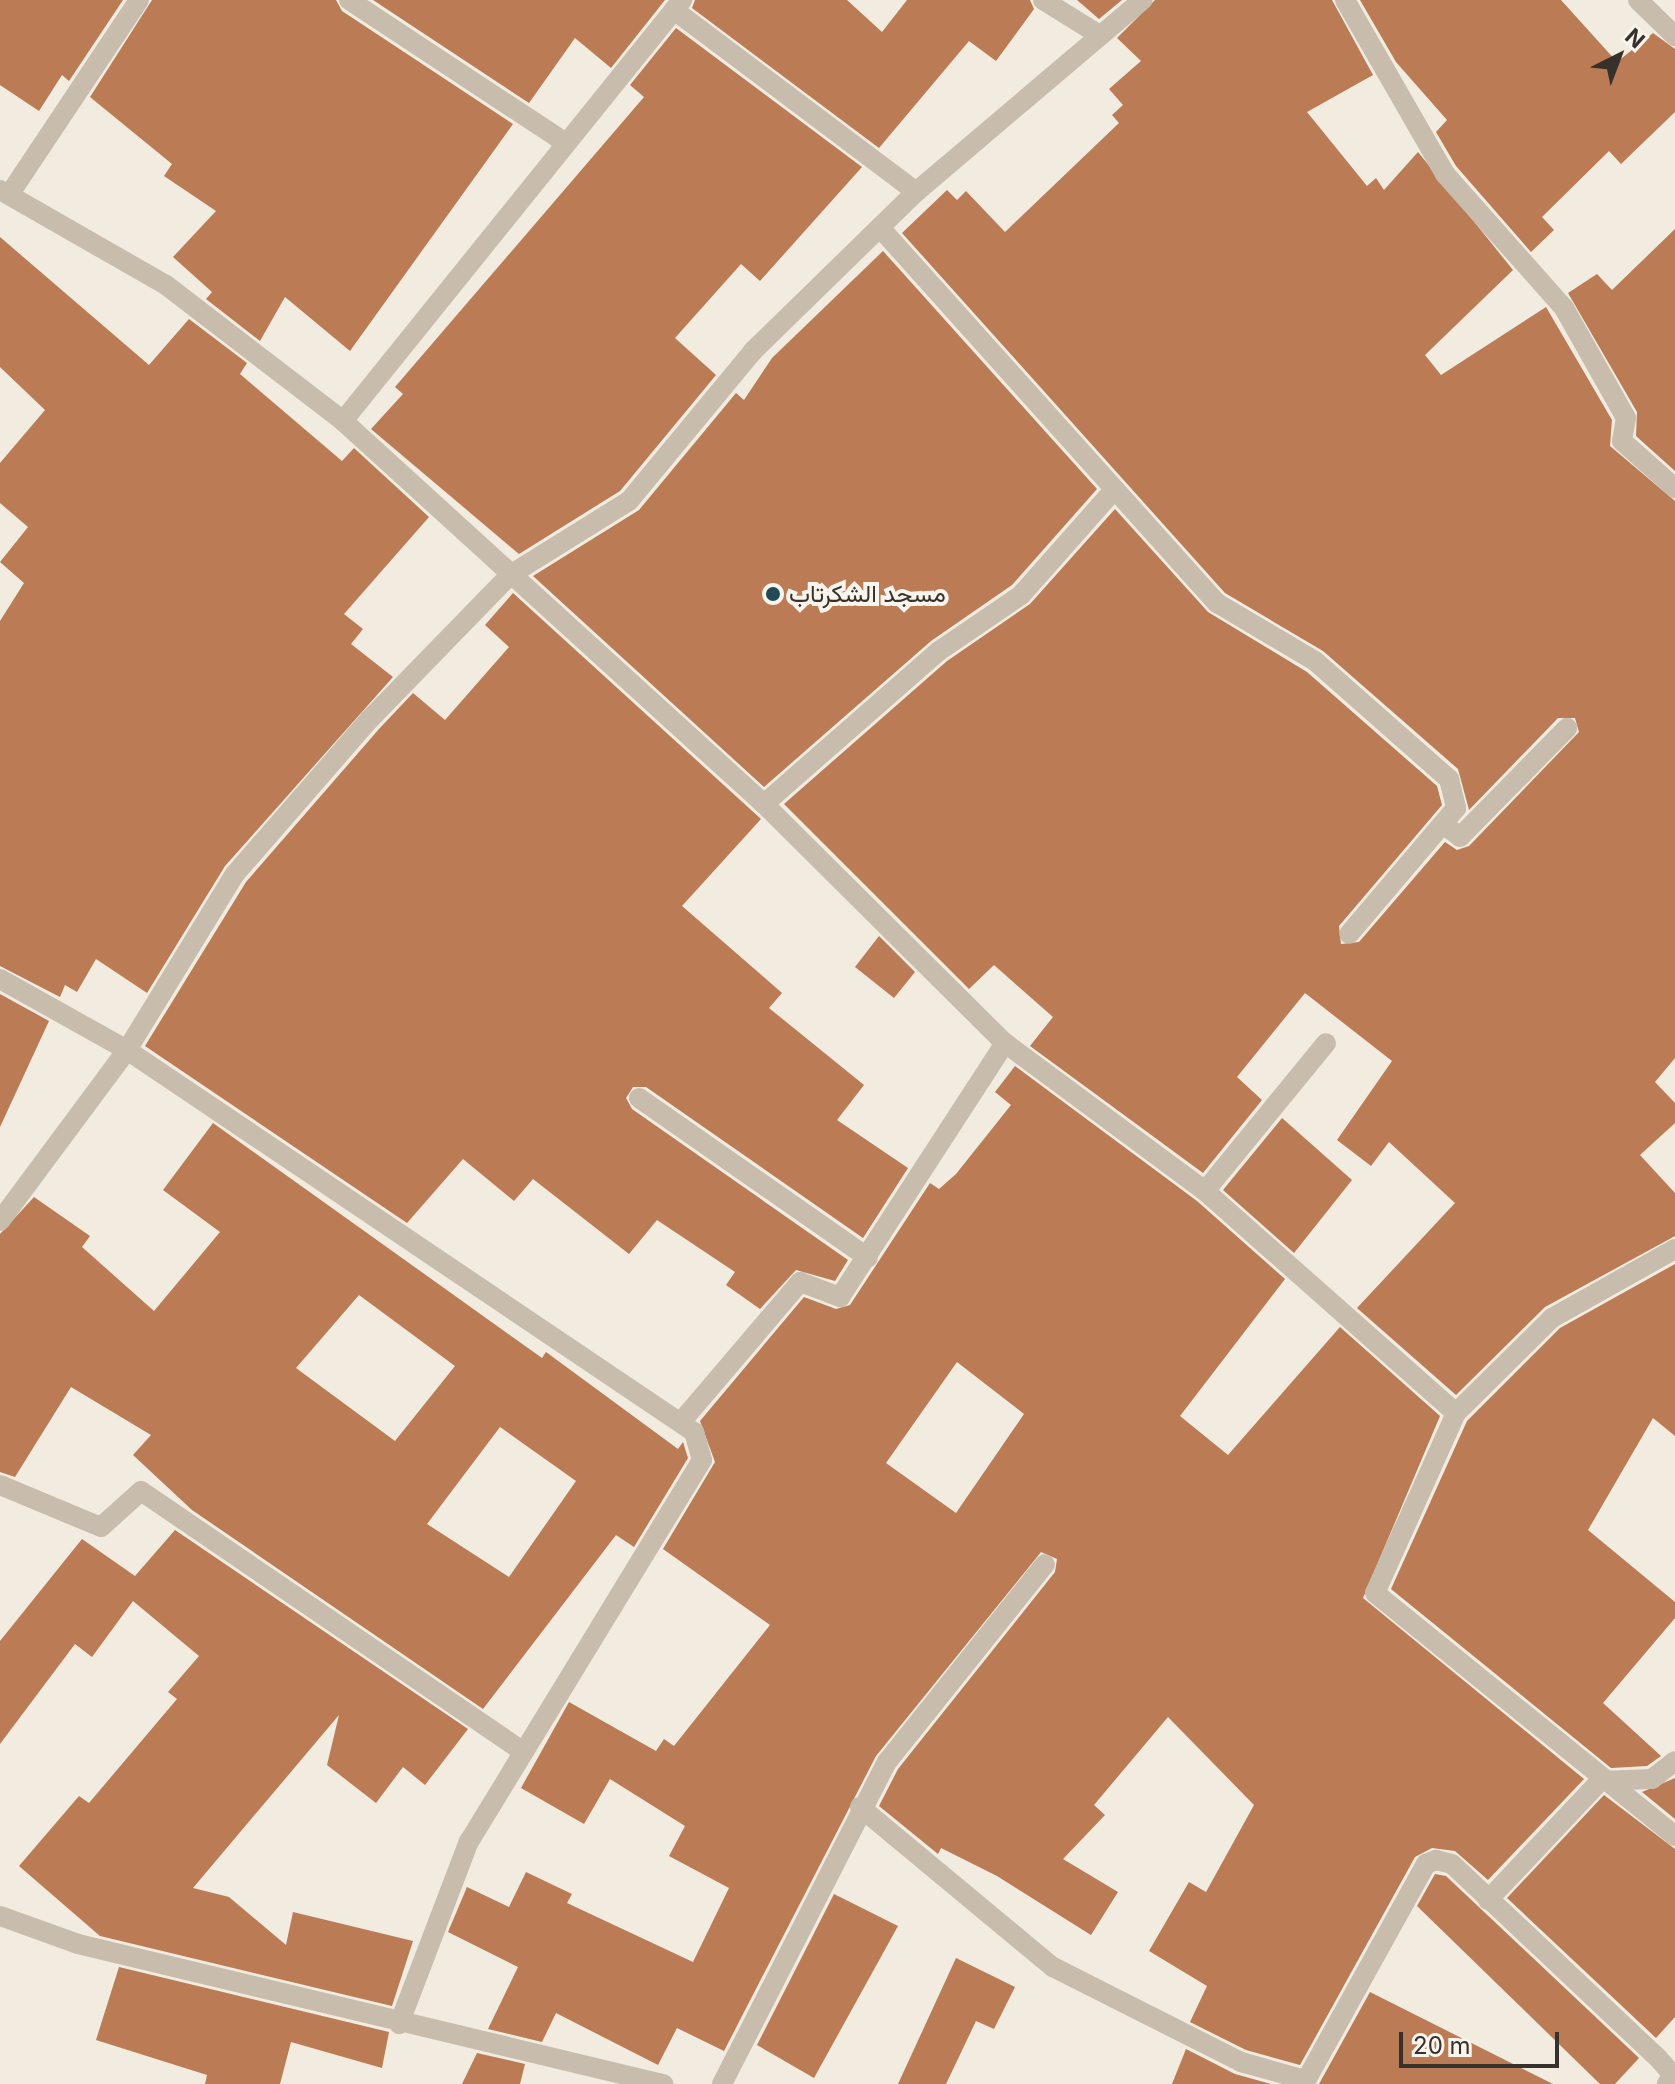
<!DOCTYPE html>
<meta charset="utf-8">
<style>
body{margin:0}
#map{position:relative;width:1675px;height:2084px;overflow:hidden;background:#f1ebe0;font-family:Inter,Vazirmatn,sans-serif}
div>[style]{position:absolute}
.building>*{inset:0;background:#bb7b55}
.minor>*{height:20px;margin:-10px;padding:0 10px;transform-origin:10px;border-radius:10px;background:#c8bdad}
.dots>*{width:22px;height:22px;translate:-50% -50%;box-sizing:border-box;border:4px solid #f9f5ed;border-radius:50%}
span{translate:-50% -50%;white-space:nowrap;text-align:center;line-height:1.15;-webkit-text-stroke:8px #f9f5ed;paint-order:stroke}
.poi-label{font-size:24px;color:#37312b}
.left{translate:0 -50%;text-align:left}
.north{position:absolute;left:1579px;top:16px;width:80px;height:80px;-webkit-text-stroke:6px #f9f5ed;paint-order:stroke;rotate:42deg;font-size:22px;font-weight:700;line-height:32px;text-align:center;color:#37312b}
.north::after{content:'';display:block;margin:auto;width:28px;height:36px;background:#37312b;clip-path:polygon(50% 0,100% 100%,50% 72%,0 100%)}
.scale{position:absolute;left:1399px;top:2032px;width:160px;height:36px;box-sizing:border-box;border:4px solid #37312b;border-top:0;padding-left:10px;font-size:24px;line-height:28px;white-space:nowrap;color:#37312b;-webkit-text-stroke:6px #f9f5ed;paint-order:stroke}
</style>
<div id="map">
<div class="building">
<div style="clip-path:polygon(0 0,123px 0,69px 81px,62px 75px,39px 111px,0 85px)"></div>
<div style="clip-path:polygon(152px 0,336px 0,342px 11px,513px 124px,350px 351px,285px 297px,260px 341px,206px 299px,212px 292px,173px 257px,216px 211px,164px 176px,172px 164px,90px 97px)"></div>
<div style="clip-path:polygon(373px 0,665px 0,611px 68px,575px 38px,529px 103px)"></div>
<div style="clip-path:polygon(695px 0,847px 0,882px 32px,907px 0,1030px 0,1034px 9px,996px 61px,969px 41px,879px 148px,692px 8px)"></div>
<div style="clip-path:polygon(1077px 0,1122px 0,1099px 19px)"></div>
<div style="clip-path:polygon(1155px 0,1332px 0,1373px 75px,1307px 112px,1367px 186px,1376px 178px,1384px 190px,1418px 152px,1513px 270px,1425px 355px,1441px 375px,1546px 307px,1612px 420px,1610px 446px,1675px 501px,1675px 1058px,1655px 1082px,1675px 1103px,1675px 1123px,1640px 1155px,1675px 1193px,1675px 1236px,1545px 1307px,1456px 1395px,1357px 1308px,1455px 1203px,1389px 1142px,1371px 1166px,1337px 1140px,1392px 1061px,1305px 993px,1237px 1077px,1262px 1100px,1203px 1173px,1030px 1046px,1053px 1017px,994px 965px,969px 989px,784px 804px,947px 661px,1030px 604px,1115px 509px,1208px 612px,1307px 672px,1437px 786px,1442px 805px,1339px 926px,1341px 944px,1359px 942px,1445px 842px,1457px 850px,1469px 846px,1579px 732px,1575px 718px,1558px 718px,1469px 810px,1458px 769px,1323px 651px,1225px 593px,902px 233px,947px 190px,957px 200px,966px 191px,1005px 232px,1119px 123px,1112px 115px,1123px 105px,1109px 89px,1141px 61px,1117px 38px)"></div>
<div style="clip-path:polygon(1360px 0,1561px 0,1617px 62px,1653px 33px,1675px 49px,1675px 112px,1621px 164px,1609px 151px,1542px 217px,1554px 230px,1531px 252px,1456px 166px,1436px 132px,1447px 120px,1396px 62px)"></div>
<div style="clip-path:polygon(676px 28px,862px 167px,760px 281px,741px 264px,675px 338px,716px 375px,620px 491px,519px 554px,371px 429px,403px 394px,395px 387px,644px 97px,630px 85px)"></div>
<div style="clip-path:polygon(1675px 229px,1675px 471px,1636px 436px,1637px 412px,1568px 293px,1597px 274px,1612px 290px)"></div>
<div style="clip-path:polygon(0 237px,149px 365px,189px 319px,247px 363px,240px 374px,342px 461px,354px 448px,429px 517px,344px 614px,363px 629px,351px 644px,393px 677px,225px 866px,147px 993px,96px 959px,77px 992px,65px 985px,60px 997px,0 966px,0 621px,24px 583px,0 562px,28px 527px,0 503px,0 463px,45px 410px,0 367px)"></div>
<div style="clip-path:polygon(883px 251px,1097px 489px,1012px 585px,931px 641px,764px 787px,533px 576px,639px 510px,736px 393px,744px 400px,772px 358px)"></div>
<div style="clip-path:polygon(513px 593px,761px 819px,682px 906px,782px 993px,769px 1008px,864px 1085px,837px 1120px,908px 1168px,863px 1238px,646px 1087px,633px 1087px,626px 1098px,632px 1109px,848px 1260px,835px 1281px,796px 1270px,760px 1309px,726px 1285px,735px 1272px,657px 1220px,629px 1254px,533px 1179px,514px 1201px,463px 1159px,407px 1223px,145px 1046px,246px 882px,379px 729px,413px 693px,445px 720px,509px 647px,485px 625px)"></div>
<div style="clip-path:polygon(879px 936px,915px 972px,894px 998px,855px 967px)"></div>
<div style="clip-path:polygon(0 994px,49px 1021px,0 1127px)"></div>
<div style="clip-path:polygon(evenodd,1015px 1066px,1197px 1201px,1285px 1279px,1180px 1416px,1228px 1455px,1340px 1327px,1440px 1416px,1363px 1598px,1584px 1779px,1488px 1880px,1455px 1851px,1432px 1848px,1415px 1857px,1300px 2065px,1246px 2050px,1190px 2022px,1207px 1986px,1149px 1951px,1189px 1882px,1206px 1892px,1254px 1805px,1168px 1717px,1094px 1805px,1105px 1815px,1063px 1859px,1118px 1892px,1091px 1935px,997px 1876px,941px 1848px,938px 1854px,879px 1806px,898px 1769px,1055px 1572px,1057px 1559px,1041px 1552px,876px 1756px,724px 2051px,677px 2028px,658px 2065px,556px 2013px,542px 2042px,488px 2029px,518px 1967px,448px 1932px,467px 1887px,509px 1907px,526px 1872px,572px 1894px,567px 1903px,693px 1962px,729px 1888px,669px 1856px,685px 1826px,610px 1779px,584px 1824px,521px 1788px,569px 1702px,656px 1751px,664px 1739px,674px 1746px,770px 1625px,663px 1549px,715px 1462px,700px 1421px,804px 1297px,836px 1309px,850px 1305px,930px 1183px,939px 1189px,956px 1174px,1011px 1105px,995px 1092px,1015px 1066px,957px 1362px,1024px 1414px,956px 1513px,886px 1463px,957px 1362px)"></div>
<div style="clip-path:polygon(1282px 1118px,1352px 1180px,1294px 1253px,1223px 1190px)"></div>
<div style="clip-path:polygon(evenodd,213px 1123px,542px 1358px,546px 1352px,678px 1449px,683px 1442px,688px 1458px,634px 1547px,616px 1535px,483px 1709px,192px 1510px,133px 1455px,151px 1435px,71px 1387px,15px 1477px,0 1472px,0 1234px,34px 1197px,90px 1236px,82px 1247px,154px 1311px,220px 1232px,163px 1190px,213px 1123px,359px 1295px,455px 1366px,395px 1441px,296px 1368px,359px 1295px,213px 1123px,500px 1427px,576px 1481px,509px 1577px,427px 1524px,500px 1427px)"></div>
<div style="clip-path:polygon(1675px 1264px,1675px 1436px,1653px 1418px,1588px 1530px,1675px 1602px,1675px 1618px,1603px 1703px,1661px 1756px,1647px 1766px,1611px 1768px,1391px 1589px,1467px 1421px,1560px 1328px)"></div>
<div style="clip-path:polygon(175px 1530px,468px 1729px,425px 1785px,403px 1767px,376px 1803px,327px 1765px,339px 1715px,193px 1888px,229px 1897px,286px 1945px,293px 1912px,413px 1941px,392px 2006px,100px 1936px,19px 1866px,79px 1796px,89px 1803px,177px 1699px,168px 1692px,199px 1656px,133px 1601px,92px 1657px,75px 1644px,0 1744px,0 1641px,82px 1539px,135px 1576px)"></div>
<div style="clip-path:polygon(1675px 1778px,1675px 1819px,1642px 1792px)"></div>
<div style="clip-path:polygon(1604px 1795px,1675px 1849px,1675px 2017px,1656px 2038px,1507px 1898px)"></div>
<div style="clip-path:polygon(1435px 1874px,1446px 1876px,1639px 2058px,1615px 2084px,1600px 2084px,1417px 1906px)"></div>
<div style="clip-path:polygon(834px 1894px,898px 1926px,814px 2078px,757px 2045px)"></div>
<div style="clip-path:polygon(956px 1958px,1015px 1987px,994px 2029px,976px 2021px,946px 2084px,898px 2084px)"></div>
<div style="clip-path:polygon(119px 1967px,389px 2032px,382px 2068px,291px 2042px,280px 2084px,205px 2084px,207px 2075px,96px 2040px)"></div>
<div style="clip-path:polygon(1370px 1992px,1553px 2084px,1319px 2084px)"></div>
<div style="clip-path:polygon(1186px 2049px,1235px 2074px,1271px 2084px,1172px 2084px)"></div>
<div style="clip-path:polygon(477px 2053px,525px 2064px,520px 2084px,462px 2084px)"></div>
</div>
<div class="minor">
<div style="left:349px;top:0;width:260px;rotate:33.4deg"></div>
<div style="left:1043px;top:0;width:65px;rotate:31.7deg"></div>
<div style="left:1345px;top:0;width:201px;rotate:60.1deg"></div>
<div style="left:1445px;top:174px;width:179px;rotate:48.4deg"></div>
<div style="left:1564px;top:308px;width:126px;rotate:60.6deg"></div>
<div style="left:1626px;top:418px;width:23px;rotate:100deg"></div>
<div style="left:1622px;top:441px;width:71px;rotate:41.6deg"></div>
<div style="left:1638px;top:0;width:52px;rotate:44.2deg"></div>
<div style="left:674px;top:10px;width:303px;rotate:36.9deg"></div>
<div style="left:0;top:190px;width:191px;rotate:29.8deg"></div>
<div style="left:166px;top:285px;width:223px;rotate:37.5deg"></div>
<div style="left:343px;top:421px;width:569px;rotate:42.29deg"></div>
<div style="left:764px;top:804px;width:339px;rotate:44.8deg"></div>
<div style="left:1005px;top:1043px;width:249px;rotate:36.5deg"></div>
<div style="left:1205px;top:1191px;width:335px;rotate:41.5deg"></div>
<div style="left:9px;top:195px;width:234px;rotate:-56.3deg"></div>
<div style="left:883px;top:231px;width:500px;rotate:48.1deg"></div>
<div style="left:1217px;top:603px;width:114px;rotate:30.6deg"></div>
<div style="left:1315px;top:661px;width:179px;rotate:41.4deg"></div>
<div style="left:1449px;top:779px;width:30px;rotate:76deg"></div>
<div style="left:1456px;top:808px;width:165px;rotate:130.3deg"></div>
<div style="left:343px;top:421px;width:541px;rotate:-51.16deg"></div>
<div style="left:764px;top:804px;width:232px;rotate:-41.2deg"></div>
<div style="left:939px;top:651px;width:99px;rotate:-34.3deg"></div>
<div style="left:1021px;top:595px;width:137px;rotate:-48.5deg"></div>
<div style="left:1443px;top:824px;width:21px;rotate:37deg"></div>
<div style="left:1460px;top:837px;width:153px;rotate:-45.5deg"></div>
<div style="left:0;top:979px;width:145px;rotate:29.2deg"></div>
<div style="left:127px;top:1050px;width:684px;rotate:33.97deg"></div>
<div style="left:694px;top:1432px;width:29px;rotate:74deg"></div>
<div style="left:702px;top:1460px;width:447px;rotate:121.4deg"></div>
<div style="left:469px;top:1841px;width:196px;rotate:110.9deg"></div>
<div style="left:639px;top:1098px;width:279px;rotate:34.9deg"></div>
<div style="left:1205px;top:1191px;width:191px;rotate:-50.7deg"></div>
<div style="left:0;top:1221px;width:213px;rotate:-53.4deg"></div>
<div style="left:127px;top:1050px;width:206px;rotate:-58.5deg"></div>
<div style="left:235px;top:874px;width:204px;rotate:-49deg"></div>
<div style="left:369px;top:720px;width:202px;rotate:-45.8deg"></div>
<div style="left:510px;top:575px;width:140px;rotate:-31.9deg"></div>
<div style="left:629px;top:501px;width:195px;rotate:-50.4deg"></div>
<div style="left:753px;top:351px;width:228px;rotate:-44.3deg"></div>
<div style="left:916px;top:192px;width:297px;rotate:-40.3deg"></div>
<div style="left:1675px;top:1249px;width:141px;rotate:150.7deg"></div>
<div style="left:1552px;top:1318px;width:135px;rotate:135.3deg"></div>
<div style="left:1456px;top:1413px;width:197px;rotate:114.2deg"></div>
<div style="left:1375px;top:1593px;width:386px;rotate:39deg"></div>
<div style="left:681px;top:1422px;width:184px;rotate:-49.6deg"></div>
<div style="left:800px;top:1282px;width:43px;rotate:20.6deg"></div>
<div style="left:840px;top:1297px;width:303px;rotate:-57deg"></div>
<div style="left:0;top:1485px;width:109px;rotate:22.6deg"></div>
<div style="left:101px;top:1527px;width:54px;rotate:-42deg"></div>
<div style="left:141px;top:1491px;width:463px;rotate:34.3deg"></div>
<div style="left:860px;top:1807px;width:251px;rotate:39.7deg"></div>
<div style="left:1053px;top:1967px;width:211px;rotate:26.8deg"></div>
<div style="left:1241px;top:2062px;width:66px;rotate:15.7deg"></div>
<div style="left:1488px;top:1900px;width:163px;rotate:-46.7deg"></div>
<div style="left:1600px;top:1781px;width:52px;rotate:-2.2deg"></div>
<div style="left:1652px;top:1779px;width:29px;rotate:-38deg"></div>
<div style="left:0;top:1916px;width:83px;rotate:19.7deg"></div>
<div style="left:78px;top:1944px;width:602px;rotate:13.46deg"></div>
<div style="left:722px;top:2084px;width:362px;rotate:-62.9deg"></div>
<div style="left:887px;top:1762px;width:253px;rotate:-51.4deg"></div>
<div style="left:1304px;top:2084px;width:252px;rotate:-61deg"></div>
<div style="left:1426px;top:1864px;width:11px;rotate:-22deg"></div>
<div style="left:1436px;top:1860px;width:16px;rotate:14deg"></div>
<div style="left:1452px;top:1864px;width:283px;rotate:43.3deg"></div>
<div style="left:1658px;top:2058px;width:23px;rotate:49deg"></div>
<div style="left:1673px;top:2075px;width:11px;rotate:124deg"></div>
</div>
<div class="dots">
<div style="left:773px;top:594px;background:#244b55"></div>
</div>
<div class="poi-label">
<span class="left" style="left:789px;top:594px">مسجد الشكرتاب</span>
</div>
<div class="north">N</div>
<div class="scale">20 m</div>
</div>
